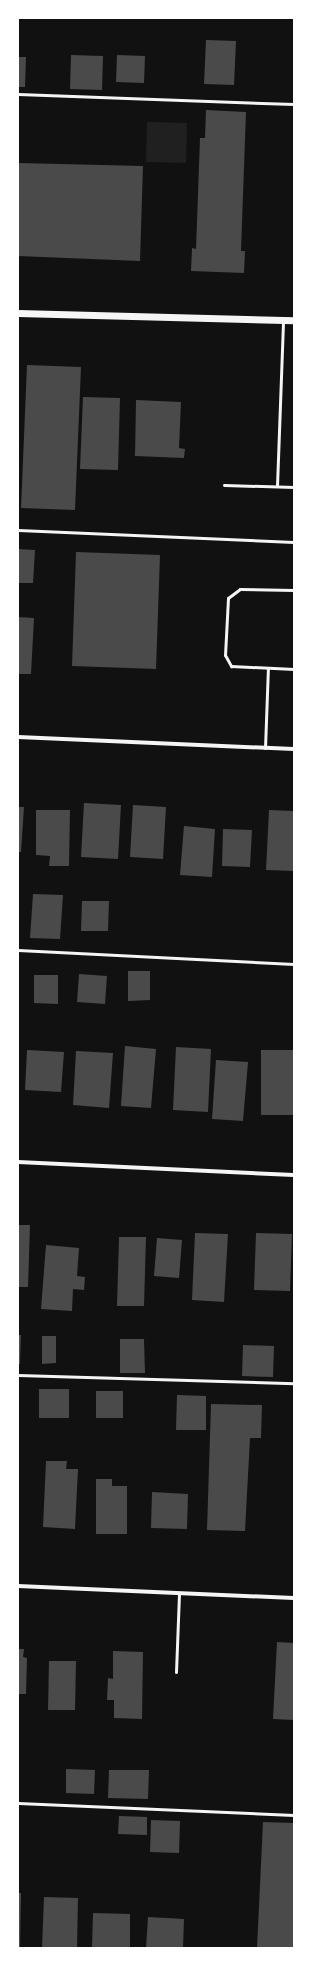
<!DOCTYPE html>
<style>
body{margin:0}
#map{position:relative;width:312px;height:1966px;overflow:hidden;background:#111;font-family:Cabin,sans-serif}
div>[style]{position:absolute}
.green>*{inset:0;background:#202020}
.building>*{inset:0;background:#4a4a4a}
.service>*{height:3px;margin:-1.5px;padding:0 1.5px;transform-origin:1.5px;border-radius:1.5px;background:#f5f5f5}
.minor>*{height:4px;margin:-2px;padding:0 2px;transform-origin:2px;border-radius:2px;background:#f5f5f5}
.tertiary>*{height:7px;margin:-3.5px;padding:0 3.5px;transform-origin:3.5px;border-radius:3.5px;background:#f5f5f5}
span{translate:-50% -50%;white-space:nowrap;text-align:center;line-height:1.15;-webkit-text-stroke:3px #fff;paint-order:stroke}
.frame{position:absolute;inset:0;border:19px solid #fff;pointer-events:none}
</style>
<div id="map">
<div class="green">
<div style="clip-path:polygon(147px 122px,187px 123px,186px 163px,146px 162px)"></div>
</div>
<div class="building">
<div style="clip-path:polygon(206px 40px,236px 41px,234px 85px,204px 84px)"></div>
<div style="clip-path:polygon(71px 55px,103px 56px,102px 90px,70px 89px)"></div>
<div style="clip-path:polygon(117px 55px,145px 56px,144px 83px,116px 82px)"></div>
<div style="clip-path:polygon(18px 57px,26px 57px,25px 87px,18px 87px)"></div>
<div style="clip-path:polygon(206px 110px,246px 112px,241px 251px,245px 251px,244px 273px,191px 271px,192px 248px,196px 249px,200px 138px,205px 138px)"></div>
<div style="clip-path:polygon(18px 163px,143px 166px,140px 261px,18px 256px)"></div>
<div style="clip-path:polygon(27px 365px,81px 367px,75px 510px,21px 508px)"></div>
<div style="clip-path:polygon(83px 397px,120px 398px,118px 470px,80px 469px)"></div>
<div style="clip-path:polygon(136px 400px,181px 402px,179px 448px,185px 449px,184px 458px,135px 456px)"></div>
<div style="clip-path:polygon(18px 549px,35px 550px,33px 583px,18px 583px)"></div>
<div style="clip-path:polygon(76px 552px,160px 555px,156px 669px,72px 666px)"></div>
<div style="clip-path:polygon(18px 617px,34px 618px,31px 674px,18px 674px)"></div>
<div style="clip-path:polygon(84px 803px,121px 805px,118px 859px,81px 857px)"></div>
<div style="clip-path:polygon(133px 805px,166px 807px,163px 859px,130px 857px)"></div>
<div style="clip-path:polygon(18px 807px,24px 807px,21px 852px,18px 852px)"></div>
<div style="clip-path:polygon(36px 810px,70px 810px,69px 866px,49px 866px,50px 856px,36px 855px)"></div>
<div style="clip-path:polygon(269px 810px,294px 811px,294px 871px,266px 870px)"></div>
<div style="clip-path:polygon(184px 826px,215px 829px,212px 877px,180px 875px)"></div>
<div style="clip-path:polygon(223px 829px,252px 830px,250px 867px,222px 866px)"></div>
<div style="clip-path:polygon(33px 894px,63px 895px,60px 939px,30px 938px)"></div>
<div style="clip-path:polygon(82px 901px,109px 901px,108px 931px,81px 931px)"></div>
<div style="clip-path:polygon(128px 971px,150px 971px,150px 1000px,128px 1001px)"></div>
<div style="clip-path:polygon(79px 974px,107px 976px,105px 1004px,77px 1002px)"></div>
<div style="clip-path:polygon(34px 975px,58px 975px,58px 1004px,34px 1003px)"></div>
<div style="clip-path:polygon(125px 1046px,156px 1049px,151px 1108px,121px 1106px)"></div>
<div style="clip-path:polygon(176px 1047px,211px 1049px,208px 1112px,173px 1110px)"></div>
<div style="clip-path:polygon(27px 1050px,64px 1052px,61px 1092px,25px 1090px)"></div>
<div style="clip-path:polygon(261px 1050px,294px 1050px,294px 1115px,261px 1115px)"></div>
<div style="clip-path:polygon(76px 1051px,113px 1053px,109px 1108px,73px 1105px)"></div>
<div style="clip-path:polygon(216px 1060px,248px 1062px,243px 1121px,212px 1119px)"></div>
<div style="clip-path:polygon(18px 1225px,30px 1225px,28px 1287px,18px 1287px)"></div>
<div style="clip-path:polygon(195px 1233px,228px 1234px,224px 1302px,192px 1300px)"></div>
<div style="clip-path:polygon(256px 1233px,292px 1234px,290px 1291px,254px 1290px)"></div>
<div style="clip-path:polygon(119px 1237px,146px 1237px,144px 1306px,117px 1306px)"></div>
<div style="clip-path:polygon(157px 1238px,182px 1240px,179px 1278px,154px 1276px)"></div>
<div style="clip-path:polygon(46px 1245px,79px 1248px,77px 1276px,85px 1277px,84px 1290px,73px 1289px,72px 1311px,41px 1309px)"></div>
<div style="clip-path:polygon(18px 1335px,21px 1335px,20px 1364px,18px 1364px)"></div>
<div style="clip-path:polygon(42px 1336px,56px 1336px,56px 1363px,42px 1364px)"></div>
<div style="clip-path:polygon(120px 1339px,144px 1339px,145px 1373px,120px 1373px)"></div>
<div style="clip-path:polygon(243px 1345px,274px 1346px,273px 1377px,242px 1376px)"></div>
<div style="clip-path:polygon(39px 1389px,69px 1389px,69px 1418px,39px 1418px)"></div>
<div style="clip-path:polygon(96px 1391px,123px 1391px,123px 1418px,96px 1418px)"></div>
<div style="clip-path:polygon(177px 1395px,206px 1396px,206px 1430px,176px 1430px)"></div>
<div style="clip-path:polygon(211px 1404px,262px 1405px,261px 1438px,250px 1438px,245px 1531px,207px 1530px)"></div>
<div style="clip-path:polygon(46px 1461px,67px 1461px,66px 1469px,78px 1469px,75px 1529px,43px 1527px)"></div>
<div style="clip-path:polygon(96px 1479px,112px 1479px,112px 1486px,127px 1486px,127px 1534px,96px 1534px)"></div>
<div style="clip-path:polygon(152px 1492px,188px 1494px,187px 1529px,151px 1528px)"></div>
<div style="clip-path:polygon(277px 1642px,294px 1643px,294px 1720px,273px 1719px)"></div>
<div style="clip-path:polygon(18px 1649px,24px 1649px,23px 1657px,27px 1658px,26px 1694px,18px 1694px)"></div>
<div style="clip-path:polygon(113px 1651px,143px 1652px,142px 1719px,114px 1718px,114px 1700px,107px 1700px,108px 1678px,113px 1679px)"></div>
<div style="clip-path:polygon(49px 1661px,76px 1661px,75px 1710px,48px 1710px)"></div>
<div style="clip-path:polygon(66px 1769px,95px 1770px,94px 1794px,66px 1793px)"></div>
<div style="clip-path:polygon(109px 1770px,149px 1770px,148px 1799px,108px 1798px)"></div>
<div style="clip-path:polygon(119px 1816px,147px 1817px,147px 1835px,118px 1834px)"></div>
<div style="clip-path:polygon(151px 1820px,180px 1821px,179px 1853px,150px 1852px)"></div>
<div style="clip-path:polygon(263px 1822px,294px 1823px,294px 1948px,257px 1948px)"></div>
<div style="clip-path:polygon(18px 1893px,21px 1893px,20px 1948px,18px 1948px)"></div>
<div style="clip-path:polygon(44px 1897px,78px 1898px,77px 1948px,42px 1948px)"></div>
<div style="clip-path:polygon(93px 1913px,130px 1914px,130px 1948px,92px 1948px)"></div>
<div style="clip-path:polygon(148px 1917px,184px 1919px,183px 1948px,146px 1948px)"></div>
</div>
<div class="service">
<div style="left:18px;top:94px;width:276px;rotate:2.1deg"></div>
<div style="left:224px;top:485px;width:70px;rotate:1.6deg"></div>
<div style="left:277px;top:486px;width:166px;rotate:-87.9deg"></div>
<div style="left:18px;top:530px;width:276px;rotate:2.5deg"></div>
<div style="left:294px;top:590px;width:54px;rotate:-178.9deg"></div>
<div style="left:240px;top:589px;width:15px;rotate:143deg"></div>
<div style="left:228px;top:598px;width:57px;rotate:93deg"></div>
<div style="left:225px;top:655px;width:13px;rotate:61deg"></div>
<div style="left:231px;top:666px;width:63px;rotate:2.7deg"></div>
<div style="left:265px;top:748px;width:80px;rotate:-87.9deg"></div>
<div style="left:18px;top:950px;width:276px;rotate:2.9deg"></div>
<div style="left:18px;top:1375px;width:276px;rotate:1.7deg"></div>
<div style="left:176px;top:1672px;width:79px;rotate:-87.8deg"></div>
<div style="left:18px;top:1803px;width:276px;rotate:2.5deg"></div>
</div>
<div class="minor">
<div style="left:18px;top:737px;width:276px;rotate:2.5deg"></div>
<div style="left:18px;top:1162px;width:276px;rotate:2.7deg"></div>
<div style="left:18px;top:1586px;width:276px;rotate:2.5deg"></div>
</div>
<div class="tertiary">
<div style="left:18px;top:313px;width:276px;rotate:1.5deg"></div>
</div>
<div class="frame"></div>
</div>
